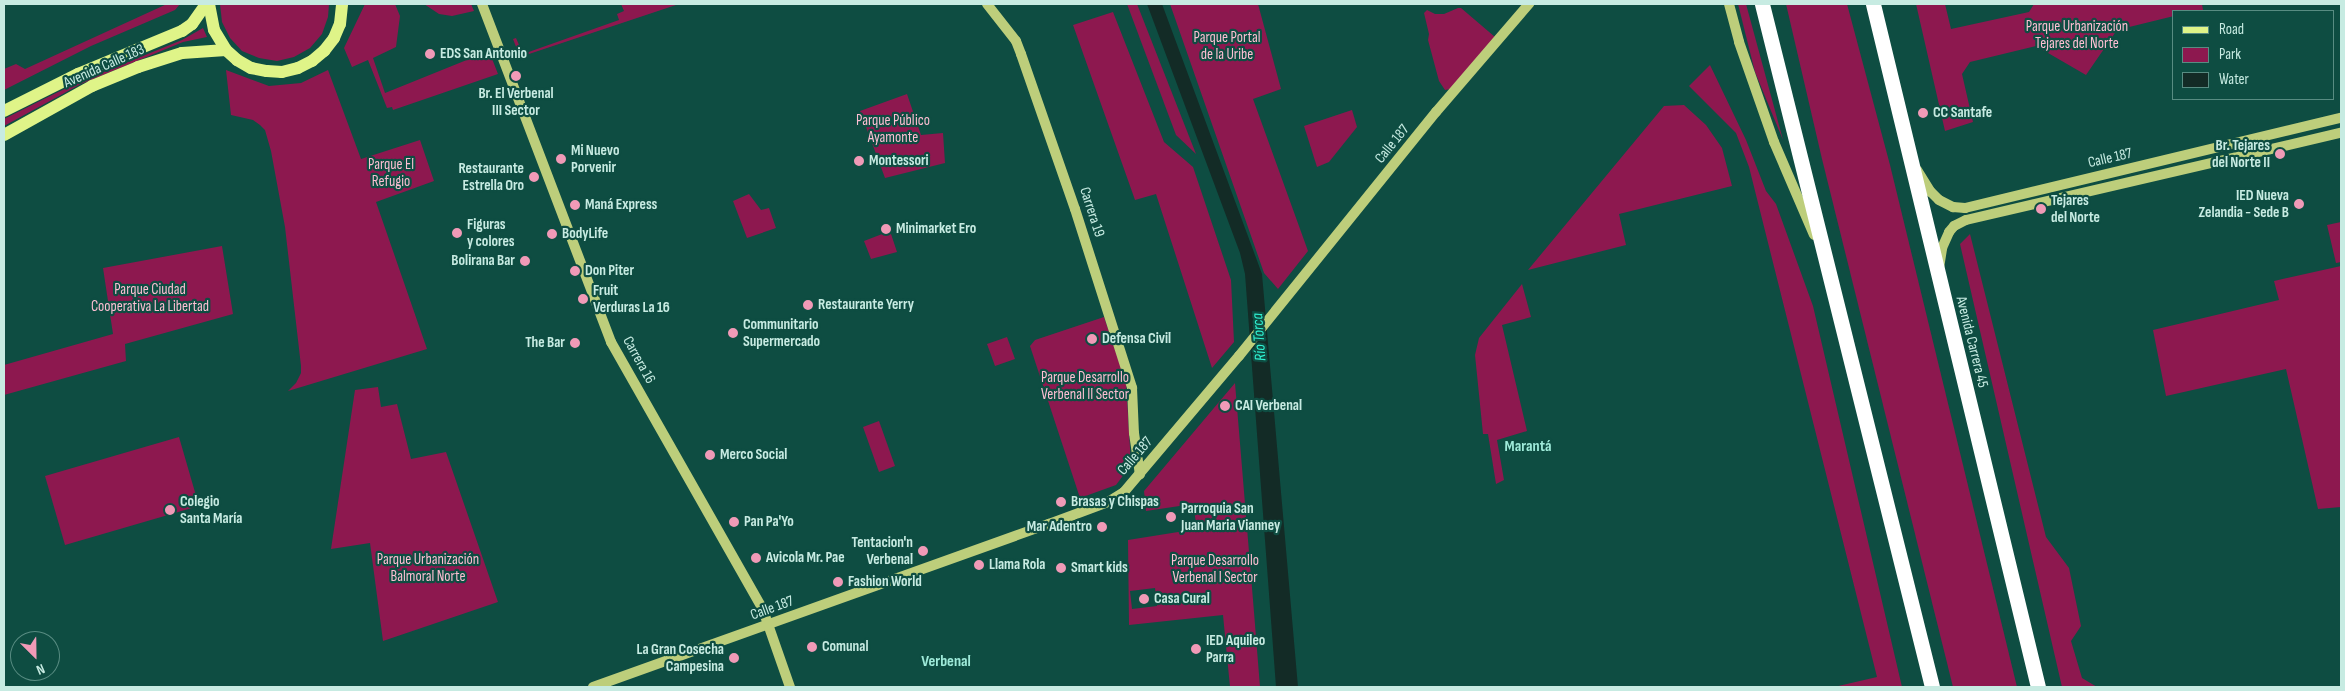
<!DOCTYPE html>
<meta charset="utf-8">
<style>
body{margin:0}
#map{position:relative;width:2345px;height:691px;overflow:hidden;background:#0e4d42;font-family:"Sofia Sans Condensed",sans-serif}
div>[style]{position:absolute}
.green>*{inset:0;background:#8d184f}
.water>*{inset:0;background:#132b26}
.secondary>*{height:10px;margin:-5px;padding:0 5px;transform-origin:5px;border-radius:5px;background:#bdce7b}
.primary>*{height:12px;margin:-6px;padding:0 6px;transform-origin:6px;border-radius:6px;background:#dff488}
.highway>*{height:15px;margin:-7.5px;padding:0 7.5px;transform-origin:7.5px;border-radius:7.5px;background:#fff}
.dots>*{width:14px;height:14px;translate:-50% -50%;box-sizing:border-box;border:2px solid #0e4d42;border-radius:50%}
span{translate:-50% -50%;white-space:nowrap;text-align:center;line-height:1.15;-webkit-text-stroke:4.5px #0e4d42;paint-order:stroke}
.park-label{font-size:15px;color:#febfd3}
.poi-label{font-size:15px;color:#c7ebe2;font-weight:700}
.left{translate:0 -50%;text-align:left}
.right{translate:-100% -50%;text-align:right}
.street-label{font-size:15px;color:#c7ebe2}
.water-label{font-size:16px;color:#30f3d3;font-style:italic}
.neighbourhood-label{font-size:16px;color:#9eead9;font-weight:700}
.frame{position:absolute;inset:0;border:5px solid #c7ebe2;pointer-events:none}
.legend{position:absolute;left:2172px;top:10px;width:162px;height:90px;box-sizing:border-box;background:#0e4d42;border:1px solid #588c82;margin:0;padding:6px 9px;list-style:none;font-size:15px;color:#c7ebe2}
.legend li{display:flex;align-items:center;gap:10px;height:25px}
.legend b{width:25px;border:1px solid #588c82}
.north{position:absolute;left:10px;top:631px;width:50px;height:50px;box-sizing:border-box;background:#0e4d42;border:1px solid #588c82;border-radius:50%;rotate:157deg;font-size:14px;font-weight:700;line-height:20px;text-align:center;color:#c7ebe2}
.north::after{content:'';display:block;margin:auto;width:18px;height:22px;background:#f09ab7;clip-path:polygon(50% 0,100% 100%,50% 72%,0 100%)}
</style>
<div id="map">
<div class="green">
<div style="clip-path:polygon(167px 4px,180px 4px,175px 10px,91px 46px,4px 90px,4px 69px,16px 64px,25px 69px)"></div>
<div style="clip-path:polygon(220px 4px,329px 4px,328px 17px,322px 34px,310px 48px,294px 57px,277px 61px,259px 58px,242px 51px,230px 38px,222px 22px)"></div>
<div style="clip-path:polygon(365px 4px,395px 4px,400px 16px,396px 47px,373px 58px,385px 93px,489px 51px,498px 74px,393px 110px,392px 107px,387px 108px,368px 60px,352px 67px,344px 48px)"></div>
<div style="clip-path:polygon(424px 4px,471px 4px,474px 11px,452px 16px,439px 14px)"></div>
<div style="clip-path:polygon(621px 4px,679px 4px,520px 57px,513px 39px,516px 38px,523px 54px,619px 20px,617px 14px,624px 11px)"></div>
<div style="clip-path:polygon(1127px 4px,1137px 4px,1196px 154px,1176px 135px)"></div>
<div style="clip-path:polygon(1170px 4px,1258px 4px,1281px 89px,1253px 99px,1308px 251px,1278px 289px,1264px 273px)"></div>
<div style="clip-path:polygon(1738px 4px,1746px 4px,1783px 140px,1755px 72px)"></div>
<div style="clip-path:polygon(1786px 4px,1847px 4px,1890px 165px,2017px 687px,1953px 687px,1822px 159px)"></div>
<div style="clip-path:polygon(1916px 4px,1945px 4px,1951px 29px,2029px 12px,2034px 4px,2202px 4px,2203px 10px,2174px 11px,2174px 16px,2117px 30px,2086px 75px,2036px 46px,1970px 62px,1962px 74px,1973px 122px,1945px 131px)"></div>
<div style="clip-path:polygon(1458px 8px,1461px 8px,1495px 37px,1450px 89px,1445px 90px,1439px 81px,1428px 40px,1429px 34px,1424px 13px,1427px 10px,1435px 14px,1444px 14px)"></div>
<div style="clip-path:polygon(1113px 12px,1164px 142px,1193px 167px,1231px 280px,1234px 342px,1212px 368px,1156px 194px,1135px 200px,1073px 25px)"></div>
<div style="clip-path:polygon(203px 28px,207px 37px,183px 42px,81px 84px,4px 126px,4px 119px,46px 98px,79px 82px,182px 40px)"></div>
<div style="clip-path:polygon(1710px 65px,1746px 140px,1766px 191px,1776px 204px,1813px 306px,1902px 687px,1834px 687px,1877px 677px,1749px 167px,1736px 133px,1689px 86px)"></div>
<div style="clip-path:polygon(226px 70px,269px 86px,301px 83px,328px 70px,361px 159px,420px 140px,434px 181px,376px 202px,427px 349px,288px 391px,296px 383px,301px 373px,301px 366px,285px 227px,271px 151px,265px 130px,260px 125px,253px 120px,231px 115px)"></div>
<div style="clip-path:polygon(907px 94px,921px 135px,943px 133px,945px 163px,885px 178px,860px 111px)"></div>
<div style="clip-path:polygon(1684px 105px,1706px 125px,1722px 148px,1732px 186px,1619px 214px,1626px 245px,1528px 270px,1664px 106px)"></div>
<div style="clip-path:polygon(1352px 110px,1357px 127px,1329px 162px,1317px 167px,1304px 126px)"></div>
<div style="clip-path:polygon(749px 194px,761px 210px,769px 208px,776px 228px,747px 238px,733px 201px)"></div>
<div style="clip-path:polygon(2341px 222px,2341px 262px,2336px 263px,2327px 225px)"></div>
<div style="clip-path:polygon(890px 231px,897px 252px,871px 259px,864px 241px)"></div>
<div style="clip-path:polygon(1970px 234px,2046px 537px,2069px 568px,2081px 626px,2071px 641px,2082px 678px,2097px 687px,2062px 687px,1960px 244px)"></div>
<div style="clip-path:polygon(222px 246px,233px 314px,125px 344px,126px 361px,4px 395px,4px 365px,113px 334px,103px 268px)"></div>
<div style="clip-path:polygon(2341px 266px,2341px 507px,2318px 509px,2286px 369px,2166px 396px,2153px 330px,2279px 300px,2274px 281px)"></div>
<div style="clip-path:polygon(1522px 284px,1531px 317px,1502px 325px,1527px 431px,1497px 440px,1504px 480px,1496px 484px,1488px 434px,1483px 434px,1475px 355px,1479px 338px)"></div>
<div style="clip-path:polygon(1104px 317px,1126px 382px,1131px 465px,1116px 485px,1080px 498px,1030px 346px,1035px 340px)"></div>
<div style="clip-path:polygon(1007px 337px,1015px 359px,995px 366px,987px 344px)"></div>
<div style="clip-path:polygon(evenodd,1235px 383px,1254px 612px,1260px 687px,1230px 687px,1223px 615px,1129px 625px,1128px 540px,1197px 529px,1193px 504px,1146px 511px,1144px 491px,1235px 383px,1155px 588px,1157px 606px,1132px 609px,1130px 591px,1155px 588px)"></div>
<div style="clip-path:polygon(378px 387px,381px 407px,397px 404px,411px 459px,446px 452px,498px 602px,383px 641px,370px 543px,331px 549px,355px 390px)"></div>
<div style="clip-path:polygon(879px 421px,895px 466px,879px 472px,863px 427px)"></div>
<div style="clip-path:polygon(179px 437px,199px 506px,65px 545px,45px 476px)"></div>
</div>
<div class="water">
<div style="clip-path:polygon(1147px 4px,1162px 4px,1262px 274px,1298px 687px,1276px 687px,1245px 274px,1240px 253px)"></div>
</div>
<div class="secondary">
<div style="left:482px;top:4px;width:362px;rotate:69.1deg"></div>
<div style="left:611px;top:342px;width:308px;rotate:60.4deg"></div>
<div style="left:763px;top:610px;width:82px;rotate:70.7deg"></div>
<div style="left:987px;top:4px;width:47px;rotate:51.9deg"></div>
<div style="left:1016px;top:41px;width:14px;rotate:69deg"></div>
<div style="left:1021px;top:54px;width:164px;rotate:70.8deg"></div>
<div style="left:1075px;top:209px;width:188px;rotate:72.3deg"></div>
<div style="left:1132px;top:388px;width:45px;rotate:87.5deg"></div>
<div style="left:1134px;top:433px;width:42px;rotate:81.9deg"></div>
<div style="left:1729px;top:4px;width:39px;rotate:75deg"></div>
<div style="left:1739px;top:42px;width:106px;rotate:70.7deg"></div>
<div style="left:1774px;top:142px;width:101px;rotate:66.7deg"></div>
<div style="left:1917px;top:170px;width:26px;rotate:58deg"></div>
<div style="left:1931px;top:192px;width:11px;rotate:45deg"></div>
<div style="left:1939px;top:200px;width:16px;rotate:27deg"></div>
<div style="left:1953px;top:207px;width:12px;rotate:5deg"></div>
<div style="left:1965px;top:208px;width:387px;rotate:-13.5deg"></div>
<div style="left:1939px;top:268px;width:20px;rotate:-81deg"></div>
<div style="left:1942px;top:248px;width:17px;rotate:-66deg"></div>
<div style="left:1949px;top:232px;width:8px;rotate:-50deg"></div>
<div style="left:1954px;top:226px;width:13px;rotate:-27deg"></div>
<div style="left:1966px;top:220px;width:385px;rotate:-13.1deg"></div>
<div style="left:593px;top:687px;width:484px;rotate:-19.7deg"></div>
<div style="left:1049px;top:524px;width:63px;rotate:-20.4deg"></div>
<div style="left:1108px;top:502px;width:19px;rotate:-32deg"></div>
<div style="left:1124px;top:492px;width:178px;rotate:-49.8deg"></div>
<div style="left:1239px;top:356px;width:314px;rotate:-51.1deg"></div>
<div style="left:1436px;top:112px;width:143px;rotate:-49.3deg"></div>
</div>
<div class="primary">
<div style="left:209px;top:4px;width:26px;rotate:79deg"></div>
<div style="left:214px;top:30px;width:23px;rotate:59deg"></div>
<div style="left:226px;top:50px;width:15px;rotate:42deg"></div>
<div style="left:237px;top:60px;width:16px;rotate:30deg"></div>
<div style="left:251px;top:68px;width:16px;rotate:11deg"></div>
<div style="left:267px;top:71px;width:15px;rotate:4deg"></div>
<div style="left:282px;top:72px;width:16px;rotate:-14deg"></div>
<div style="left:298px;top:68px;width:16px;rotate:-27deg"></div>
<div style="left:312px;top:61px;width:16px;rotate:-40deg"></div>
<div style="left:324px;top:51px;width:16px;rotate:-52deg"></div>
<div style="left:334px;top:38px;width:15px;rotate:-67deg"></div>
<div style="left:340px;top:24px;width:20px;rotate:-84deg"></div>
<div style="left:4px;top:111px;width:83px;rotate:-26.6deg"></div>
<div style="left:78px;top:74px;width:113px;rotate:-22.5deg"></div>
<div style="left:182px;top:31px;width:12px;rotate:-35deg"></div>
<div style="left:192px;top:24px;width:24px;rotate:-55deg"></div>
<div style="left:4px;top:135px;width:101px;rotate:-29.1deg"></div>
<div style="left:92px;top:86px;width:50px;rotate:-22.4deg"></div>
<div style="left:138px;top:67px;width:46px;rotate:-17.7deg"></div>
<div style="left:182px;top:53px;width:44px;rotate:-3.9deg"></div>
</div>
<div class="highway">
<div style="left:1762px;top:4px;width:704px;rotate:76.02deg"></div>
<div style="left:1873px;top:4px;width:703px;rotate:76.42deg"></div>
</div>
<div class="dots">
<div style="left:430px;top:54px;background:#f09ab7"></div>
<div style="left:516px;top:76px;background:#f09ab7"></div>
<div style="left:1923px;top:113px;background:#f09ab7"></div>
<div style="left:2280px;top:154px;background:#f09ab7"></div>
<div style="left:561px;top:159px;background:#f09ab7"></div>
<div style="left:859px;top:161px;background:#f09ab7"></div>
<div style="left:534px;top:177px;background:#f09ab7"></div>
<div style="left:2299px;top:204px;background:#f09ab7"></div>
<div style="left:575px;top:205px;background:#f09ab7"></div>
<div style="left:2041px;top:209px;background:#f09ab7"></div>
<div style="left:886px;top:229px;background:#f09ab7"></div>
<div style="left:457px;top:233px;background:#f09ab7"></div>
<div style="left:552px;top:234px;background:#f09ab7"></div>
<div style="left:525px;top:261px;background:#f09ab7"></div>
<div style="left:575px;top:271px;background:#f09ab7"></div>
<div style="left:583px;top:299px;background:#f09ab7"></div>
<div style="left:808px;top:305px;background:#f09ab7"></div>
<div style="left:733px;top:333px;background:#f09ab7"></div>
<div style="left:1092px;top:339px;background:#f09ab7"></div>
<div style="left:575px;top:343px;background:#f09ab7"></div>
<div style="left:1225px;top:406px;background:#f09ab7"></div>
<div style="left:710px;top:455px;background:#f09ab7"></div>
<div style="left:1061px;top:502px;background:#f09ab7"></div>
<div style="left:170px;top:510px;background:#f09ab7"></div>
<div style="left:1171px;top:517px;background:#f09ab7"></div>
<div style="left:734px;top:522px;background:#f09ab7"></div>
<div style="left:1102px;top:527px;background:#f09ab7"></div>
<div style="left:923px;top:551px;background:#f09ab7"></div>
<div style="left:756px;top:558px;background:#f09ab7"></div>
<div style="left:979px;top:565px;background:#f09ab7"></div>
<div style="left:1061px;top:568px;background:#f09ab7"></div>
<div style="left:838px;top:582px;background:#f09ab7"></div>
<div style="left:1144px;top:599px;background:#f09ab7"></div>
<div style="left:812px;top:647px;background:#f09ab7"></div>
<div style="left:1196px;top:649px;background:#f09ab7"></div>
<div style="left:734px;top:658px;background:#f09ab7"></div>
</div>
<div class="park-label">
<span style="left:2077px;top:35px">Parque Urbanización<br>Tejares del Norte</span>
<span style="left:1227px;top:46px">Parque Portal<br>de la Uribe</span>
<span style="left:893px;top:129px">Parque Público<br>Ayamonte</span>
<span style="left:391px;top:173px">Parque El<br>Refugio</span>
<span style="left:150px;top:298px">Parque Ciudad<br>Cooperativa La Libertad</span>
<span style="left:1085px;top:386px">Parque Desarrollo<br>Verbenal II Sector</span>
<span style="left:428px;top:568px">Parque Urbanización<br>Balmoral Norte</span>
<span style="left:1215px;top:569px">Parque Desarrollo<br>Verbenal I Sector</span>
</div>
<div class="poi-label">
<span class="left" style="left:440px;top:54px">EDS San Antonio</span>
<span style="left:516px;top:102px">Br. El Verbenal<br>III Sector</span>
<span class="left" style="left:1933px;top:113px">CC Santafe</span>
<span class="right" style="left:2270px;top:154px">Br. Tejares<br>del Norte II</span>
<span class="left" style="left:571px;top:159px">Mi Nuevo<br>Porvenir</span>
<span class="left" style="left:869px;top:161px">Montessori</span>
<span class="right" style="left:524px;top:177px">Restaurante<br>Estrella Oro</span>
<span class="right" style="left:2289px;top:204px">IED Nueva<br>Zelandia - Sede B</span>
<span class="left" style="left:2051px;top:209px">Tejares<br>del Norte</span>
<span class="left" style="left:585px;top:205px">Maná Express</span>
<span class="left" style="left:467px;top:233px">Figuras<br>y colores</span>
<span class="left" style="left:896px;top:229px">Minimarket Ero</span>
<span class="left" style="left:562px;top:234px">BodyLife</span>
<span class="right" style="left:515px;top:261px">Bolirana Bar</span>
<span class="left" style="left:585px;top:271px">Don Piter</span>
<span class="left" style="left:593px;top:299px">Fruit<br>Verduras La 16</span>
<span class="left" style="left:818px;top:305px">Restaurante Yerry</span>
<span class="left" style="left:743px;top:333px">Communitario<br>Supermercado</span>
<span class="left" style="left:1102px;top:339px">Defensa Civil</span>
<span class="right" style="left:565px;top:343px">The Bar</span>
<span class="left" style="left:1235px;top:406px">CAI Verbenal</span>
<span class="left" style="left:720px;top:455px">Merco Social</span>
<span class="left" style="left:180px;top:510px">Colegio<br>Santa María</span>
<span class="left" style="left:1071px;top:502px">Brasas y Chispas</span>
<span class="left" style="left:1181px;top:517px">Parroquia San<br>Juan Maria Vianney</span>
<span class="left" style="left:744px;top:522px">Pan Pa'Yo</span>
<span class="right" style="left:1092px;top:527px">Mar Adentro</span>
<span class="right" style="left:913px;top:551px">Tentacion'n<br>Verbenal</span>
<span class="left" style="left:766px;top:558px">Avicola Mr. Pae</span>
<span class="left" style="left:989px;top:565px">Llama Rola</span>
<span class="left" style="left:1071px;top:568px">Smart kids</span>
<span class="left" style="left:848px;top:582px">Fashion World</span>
<span class="left" style="left:1154px;top:599px">Casa Cural</span>
<span class="left" style="left:1206px;top:649px">IED Aquileo<br>Parra</span>
<span class="left" style="left:822px;top:647px">Comunal</span>
<span class="right" style="left:724px;top:658px">La Gran Cosecha<br>Campesina</span>
</div>
<div class="street-label">
<span style="left:104px;top:66px;rotate:-24deg">Avenida Calle 183</span>
<span style="left:1392px;top:144px;rotate:-51deg">Calle 187</span>
<span style="left:2110px;top:158px;rotate:-13deg">Calle 187</span>
<span style="left:1092px;top:212px;rotate:72deg">Carrera 19</span>
<span style="left:1972px;top:342px;rotate:76deg">Avenida Carrera 45</span>
<span style="left:639px;top:360px;rotate:61deg">Carrera 16</span>
<span style="left:1135px;top:456px;rotate:-49deg">Calle 187</span>
<span style="left:772px;top:608px;rotate:-20deg">Calle 187</span>
</div>
<div class="water-label">
<span style="left:1260px;top:337px;rotate:-94deg">Río Torca</span>
</div>
<div class="neighbourhood-label">
<span style="left:1528px;top:447px">Marantá</span>
<span style="left:946px;top:662px">Verbenal</span>
</div>
<div class="frame"></div>
<ul class="legend">
<li><b style="height:6px;background:#dff488"></b>Road</li>
<li><b style="height:14px;background:#8d184f"></b>Park</li>
<li><b style="height:14px;background:#132b26"></b>Water</li>
</ul>
<div class="north">N</div>
</div>
